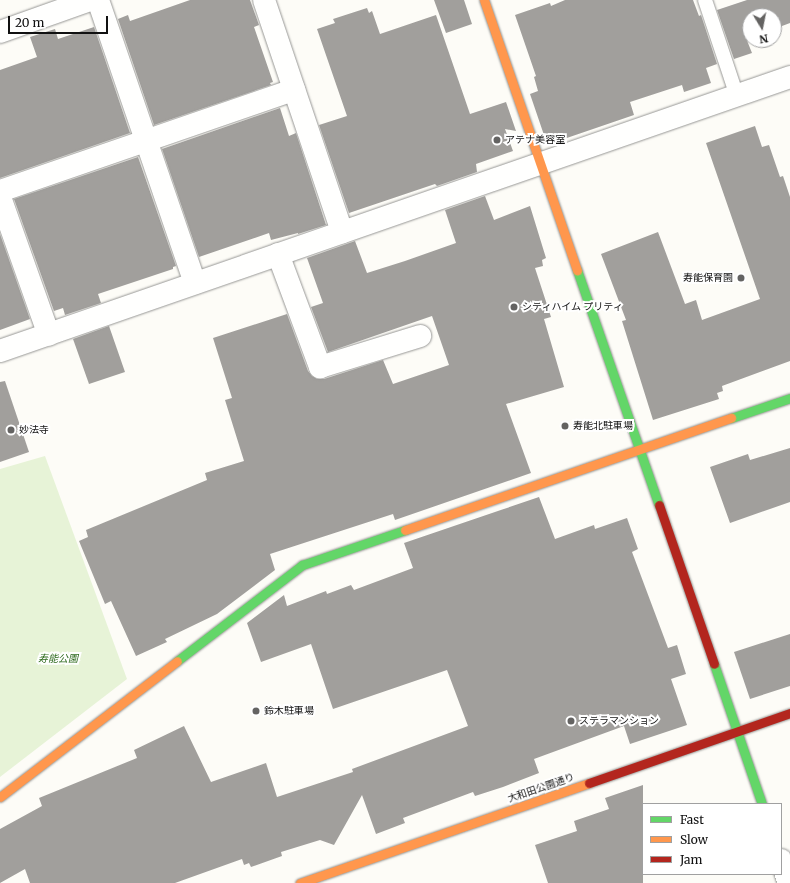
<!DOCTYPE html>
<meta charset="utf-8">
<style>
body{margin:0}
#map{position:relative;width:790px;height:883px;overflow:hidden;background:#fdfcf7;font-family:Merriweather,"Noto Sans JP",serif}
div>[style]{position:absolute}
.green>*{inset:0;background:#e7f3d7}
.building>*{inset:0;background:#a19f9c}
.roads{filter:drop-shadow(0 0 1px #979795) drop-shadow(0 0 1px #979795)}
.lane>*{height:14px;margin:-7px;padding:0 7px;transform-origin:7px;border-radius:7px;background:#fffffe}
.street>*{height:22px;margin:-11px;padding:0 11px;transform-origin:11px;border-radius:11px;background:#fffffe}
.fast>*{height:9px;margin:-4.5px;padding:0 4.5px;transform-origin:4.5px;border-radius:4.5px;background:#63d668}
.slow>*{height:9px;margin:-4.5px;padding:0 4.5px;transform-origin:4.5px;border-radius:4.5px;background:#ff974d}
.jam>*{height:9px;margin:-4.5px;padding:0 4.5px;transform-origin:4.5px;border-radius:4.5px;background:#b3261e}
.dots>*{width:11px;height:11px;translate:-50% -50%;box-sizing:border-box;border:2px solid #fff;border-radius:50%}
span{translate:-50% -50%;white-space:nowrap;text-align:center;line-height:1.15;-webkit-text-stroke:4px #fff;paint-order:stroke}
.poi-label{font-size:10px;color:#111}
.left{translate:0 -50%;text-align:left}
.right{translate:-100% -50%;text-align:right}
.park-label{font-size:10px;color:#2f6b1f;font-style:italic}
.street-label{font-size:10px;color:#111}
.legend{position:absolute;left:642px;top:803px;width:140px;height:72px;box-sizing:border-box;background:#fff;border:1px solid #a0a0a0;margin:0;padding:5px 7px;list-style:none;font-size:12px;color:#111}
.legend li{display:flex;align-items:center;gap:8px;height:20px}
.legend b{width:20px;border:1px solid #a0a0a0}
.north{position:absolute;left:742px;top:8px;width:40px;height:40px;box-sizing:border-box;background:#fff;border:1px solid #a0a0a0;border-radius:50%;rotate:170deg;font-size:11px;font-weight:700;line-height:16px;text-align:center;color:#111}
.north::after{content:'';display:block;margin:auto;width:14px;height:18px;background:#646362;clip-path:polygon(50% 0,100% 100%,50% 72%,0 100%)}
.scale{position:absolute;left:8px;top:16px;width:100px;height:18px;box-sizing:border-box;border:2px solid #111;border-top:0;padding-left:5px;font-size:12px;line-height:14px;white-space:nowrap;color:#111;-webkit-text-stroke:3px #fff;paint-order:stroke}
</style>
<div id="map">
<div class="green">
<div style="clip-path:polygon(45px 456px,127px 679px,0 777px,0 469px)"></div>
</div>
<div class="building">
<div style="clip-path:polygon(190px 0,250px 0,259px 25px,254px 27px,273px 82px,270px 83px,271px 85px,154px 125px,118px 19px,128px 15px,130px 21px)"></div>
<div style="clip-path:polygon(434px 0,464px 0,472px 24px,446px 33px)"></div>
<div style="clip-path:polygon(565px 0,693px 0,699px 16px,701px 15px,717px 64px,706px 68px,711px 83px,684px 92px,682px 85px,630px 102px,634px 115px,558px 141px,545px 138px,530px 94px,538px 91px,534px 77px,536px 76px,515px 15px,550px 3px,551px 6px)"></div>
<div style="clip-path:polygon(747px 0,790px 0,790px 23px,774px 29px,774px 16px,750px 16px,750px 37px,746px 38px,752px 53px,734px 59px,717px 10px)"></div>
<div style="clip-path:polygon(367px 8px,369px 13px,372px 11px,380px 34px,436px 15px,470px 114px,506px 102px,516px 131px,505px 129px,513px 151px,476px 164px,477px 172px,437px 186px,435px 184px,349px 213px,319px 125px,347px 116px,317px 29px,335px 23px,333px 19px)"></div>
<div style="clip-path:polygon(94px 27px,130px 133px,0 178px,0 70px,37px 57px,30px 37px,55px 29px,58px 39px)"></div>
<div style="clip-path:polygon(280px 108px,289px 136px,296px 133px,326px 225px,298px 234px,298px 233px,271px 240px,269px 233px,199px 257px,162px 149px)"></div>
<div style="clip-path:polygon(755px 126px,762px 147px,769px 145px,780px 177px,783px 176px,790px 197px,790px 361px,722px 386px,723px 391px,717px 393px,719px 399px,653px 420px,622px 321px,626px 320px,601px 254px,658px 232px,685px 304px,696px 300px,702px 320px,760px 299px,706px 143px)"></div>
<div style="clip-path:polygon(138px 157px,176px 266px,173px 267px,173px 269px,98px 294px,101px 303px,65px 315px,63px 308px,54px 311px,14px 199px)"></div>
<div style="clip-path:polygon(485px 196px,494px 220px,530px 206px,546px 258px,542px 260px,543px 266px,535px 268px,551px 317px,544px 319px,564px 387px,506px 404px,531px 473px,395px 520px,393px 514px,270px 554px,275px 570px,217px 614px,165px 639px,167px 642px,136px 656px,111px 601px,105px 604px,79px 541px,88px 537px,86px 530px,207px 480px,205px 473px,244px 461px,225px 400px,232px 398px,213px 338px,287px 314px,308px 371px,312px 376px,317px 379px,324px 379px,383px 360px,393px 384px,449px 365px,432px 316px,328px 352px,311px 307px,323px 303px,307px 258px,355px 241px,367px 273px,405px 261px,456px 243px,445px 210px)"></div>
<div style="clip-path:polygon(0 234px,30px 319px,0 330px)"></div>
<div style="clip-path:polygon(109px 326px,125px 372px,89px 384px,73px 339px)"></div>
<div style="clip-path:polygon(5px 381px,29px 452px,0 462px,0 382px)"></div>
<div style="clip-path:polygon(790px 448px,790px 502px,730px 523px,710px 467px,748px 454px,750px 460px)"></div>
<div style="clip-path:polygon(539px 497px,555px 539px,594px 525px,595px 529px,627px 518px,638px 549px,632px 552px,668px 648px,677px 645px,686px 674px,671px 679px,687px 725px,630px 744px,624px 726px,534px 759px,539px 773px,503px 787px,475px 796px,473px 792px,403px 818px,405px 823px,376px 834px,362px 795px,334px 845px,320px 840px,281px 852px,282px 856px,251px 867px,249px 863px,244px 865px,242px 859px,175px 883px,30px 883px,25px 869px,0 883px,0 829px,42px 806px,39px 798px,137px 758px,134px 750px,184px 726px,211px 782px,266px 763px,277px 797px,353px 772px,352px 769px,468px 726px,447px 670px,333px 709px,311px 644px,261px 662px,247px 623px,284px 595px,287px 606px,326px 591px,327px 594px,351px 585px,354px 590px,413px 568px,404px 543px)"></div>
<div style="clip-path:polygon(790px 634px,790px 686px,750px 699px,734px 652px)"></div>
<div style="clip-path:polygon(643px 785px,643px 883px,548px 883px,535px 845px,577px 831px,574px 821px,609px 809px,605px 798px)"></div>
</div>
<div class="roads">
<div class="lane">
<div style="left:705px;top:0;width:101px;rotate:71.6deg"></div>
</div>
<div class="street">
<div style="left:98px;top:0;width:299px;rotate:71.1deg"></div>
<div style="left:264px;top:0;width:245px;rotate:71.4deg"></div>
<div style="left:0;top:32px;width:96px;rotate:-19.6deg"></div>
<div style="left:0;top:191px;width:311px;rotate:-19deg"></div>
<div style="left:0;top:197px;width:146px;rotate:70.5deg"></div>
<div style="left:278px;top:254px;width:121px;rotate:69.6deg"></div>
<div style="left:320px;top:367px;width:105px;rotate:-17.2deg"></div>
<div style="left:0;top:351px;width:836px;rotate:-19.13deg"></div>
<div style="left:781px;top:860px;width:24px;rotate:71deg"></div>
</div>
<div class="fast">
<div style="left:577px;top:270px;width:249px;rotate:70.8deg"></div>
<div style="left:731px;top:418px;width:62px;rotate:-18.7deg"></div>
<div style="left:177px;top:661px;width:158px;rotate:-37.5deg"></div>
<div style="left:302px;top:565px;width:109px;rotate:-18.8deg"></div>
<div style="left:714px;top:664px;width:148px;rotate:71.1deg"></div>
</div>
<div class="slow">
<div style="left:484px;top:0;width:286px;rotate:71deg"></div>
<div style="left:405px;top:530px;width:345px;rotate:-19deg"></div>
<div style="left:0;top:797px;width:223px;rotate:-37.5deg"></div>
<div style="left:300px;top:883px;width:306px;rotate:-19.1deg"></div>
</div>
<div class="jam">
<div style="left:659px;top:505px;width:168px;rotate:70.9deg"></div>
<div style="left:589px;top:783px;width:213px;rotate:-19.2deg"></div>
</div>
</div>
<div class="dots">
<div style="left:497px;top:140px;background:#646362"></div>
<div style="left:741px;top:278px;background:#646362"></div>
<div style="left:514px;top:307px;background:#646362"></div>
<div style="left:565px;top:426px;background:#646362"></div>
<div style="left:11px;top:430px;background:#646362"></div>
<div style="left:256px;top:711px;background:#646362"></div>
<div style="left:571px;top:721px;background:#646362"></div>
</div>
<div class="poi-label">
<span class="left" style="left:505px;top:140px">アテナ美容室</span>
<span class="right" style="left:733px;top:278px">寿能保育園</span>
<span class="left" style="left:522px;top:307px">シティハイム プリティ</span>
<span class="left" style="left:573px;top:426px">寿能北駐車場</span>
<span class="left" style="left:19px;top:430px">妙法寺</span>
<span class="left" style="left:264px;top:711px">鈴木駐車場</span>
<span class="left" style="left:579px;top:721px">ステラマンション</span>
</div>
<div class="park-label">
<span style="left:58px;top:659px">寿能公園</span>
</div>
<div class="street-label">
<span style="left:541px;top:788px;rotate:-19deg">大和田公園通り</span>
</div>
<ul class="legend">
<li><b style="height:5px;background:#63d668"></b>Fast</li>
<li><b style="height:5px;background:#ff974d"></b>Slow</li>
<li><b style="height:5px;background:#b3261e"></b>Jam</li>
</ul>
<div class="north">N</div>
<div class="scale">20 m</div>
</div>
